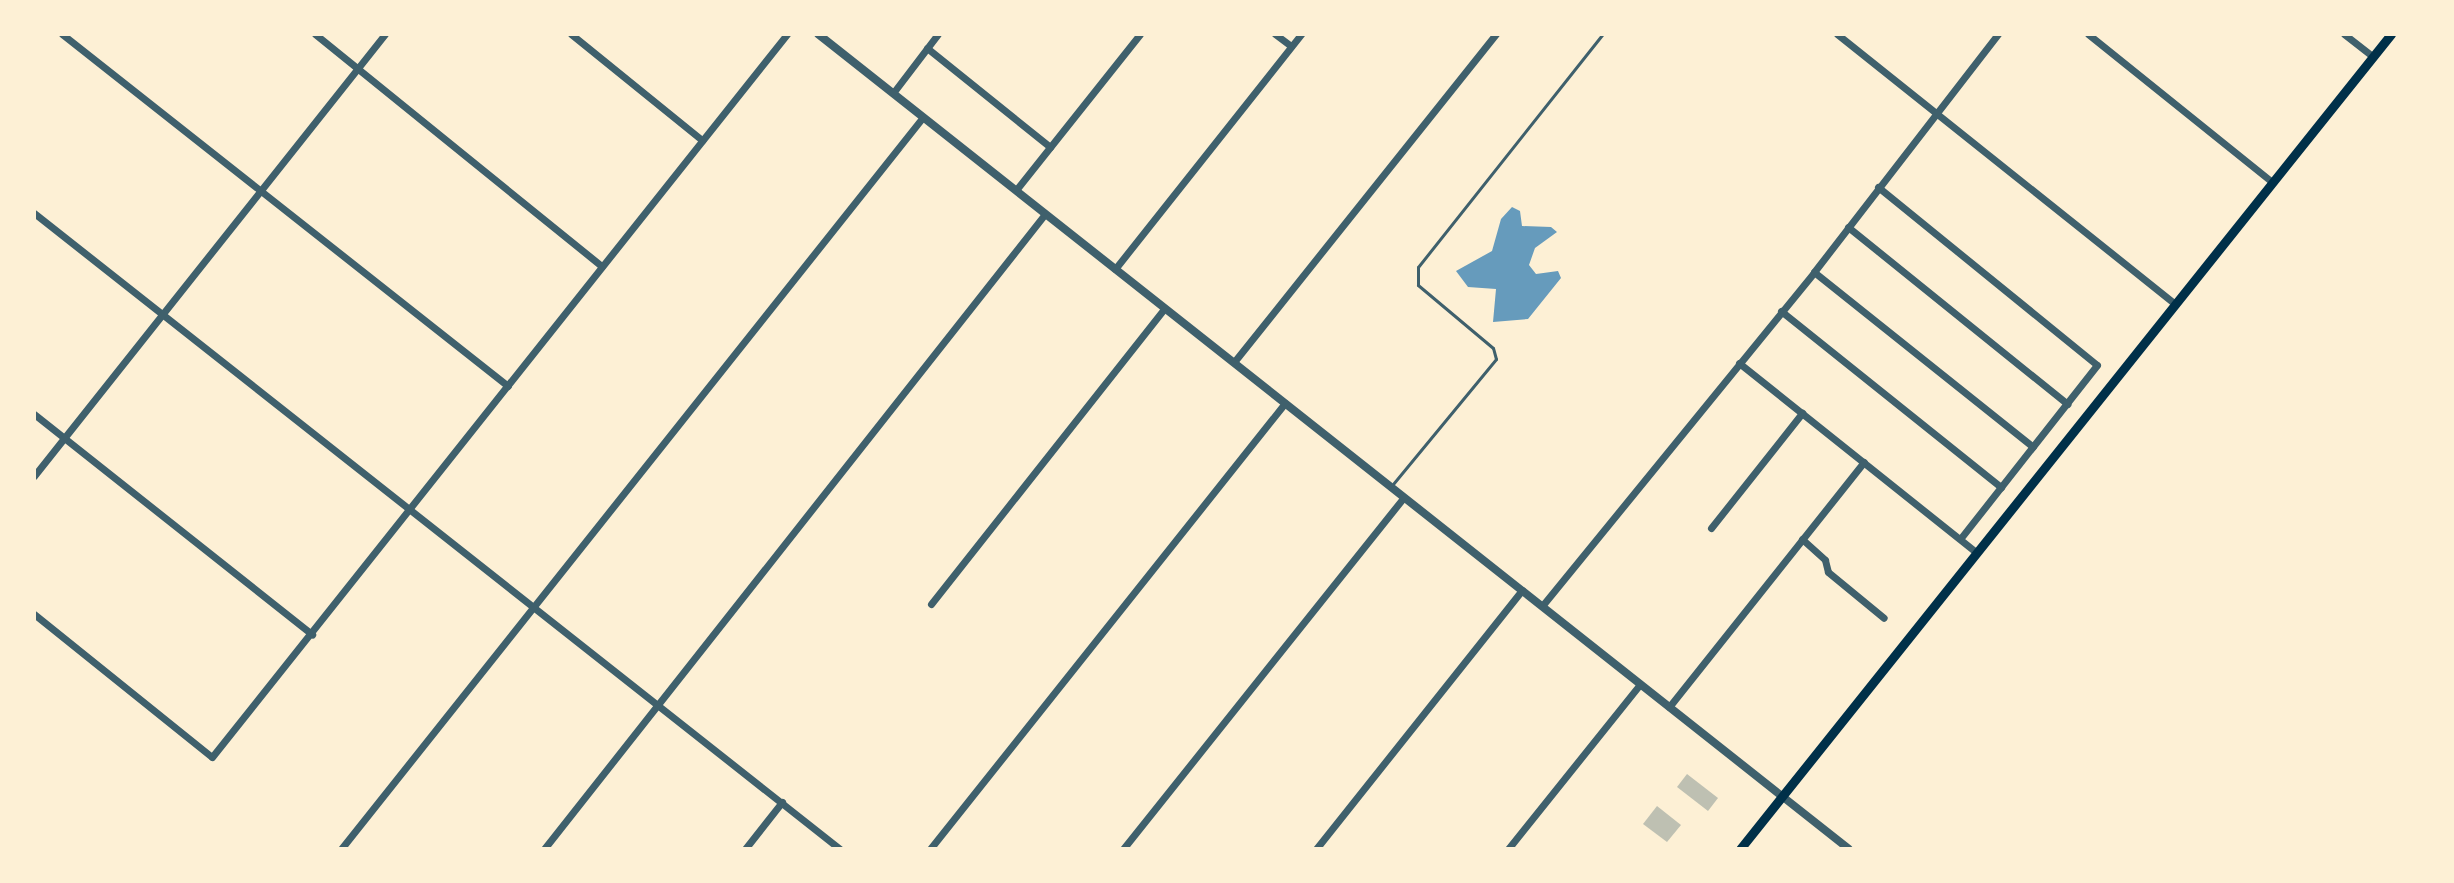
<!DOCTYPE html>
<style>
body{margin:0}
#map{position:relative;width:2454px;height:883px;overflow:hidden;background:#fdf0d5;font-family:Helvetica,sans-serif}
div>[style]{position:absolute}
.water>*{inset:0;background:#669bbc}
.building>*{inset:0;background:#bec0b2}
.service>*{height:3px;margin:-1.5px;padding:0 1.5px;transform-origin:1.5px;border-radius:1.5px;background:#3f606c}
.minor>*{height:7px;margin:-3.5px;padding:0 3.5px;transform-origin:3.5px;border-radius:3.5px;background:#3f606c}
.tertiary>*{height:8px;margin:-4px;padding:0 4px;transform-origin:4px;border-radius:4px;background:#3f606c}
.secondary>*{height:9px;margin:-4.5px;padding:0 4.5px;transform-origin:4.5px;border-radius:4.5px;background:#003049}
span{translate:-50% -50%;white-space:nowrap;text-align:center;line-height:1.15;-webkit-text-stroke:6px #fdf0d5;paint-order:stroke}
.frame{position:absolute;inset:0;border:36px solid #fdf0d5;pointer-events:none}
</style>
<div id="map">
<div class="water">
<div style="clip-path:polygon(1512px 207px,1520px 211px,1522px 226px,1551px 227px,1557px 232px,1535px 248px,1529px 265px,1536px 274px,1558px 271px,1561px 278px,1528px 319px,1493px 322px,1496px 289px,1468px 287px,1456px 271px,1492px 251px,1501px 219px)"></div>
</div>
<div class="building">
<div style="clip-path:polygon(1687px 774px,1718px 798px,1708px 811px,1677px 787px)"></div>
<div style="clip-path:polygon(1657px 806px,1681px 825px,1667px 842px,1643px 824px)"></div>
</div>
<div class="service">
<div style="left:1393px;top:484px;width:162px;rotate:-50.5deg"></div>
<div style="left:1496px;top:359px;width:11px;rotate:-105deg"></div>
<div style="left:1493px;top:348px;width:98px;rotate:-140deg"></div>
<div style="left:1418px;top:285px;width:18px;rotate:-90deg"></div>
<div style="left:1418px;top:267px;width:298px;rotate:-51.6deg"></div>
</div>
<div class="minor">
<div style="left:62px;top:34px;width:568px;rotate:38.28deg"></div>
<div style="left:315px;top:34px;width:369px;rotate:39deg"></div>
<div style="left:571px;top:34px;width:169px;rotate:39deg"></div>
<div style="left:1275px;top:34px;width:20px;rotate:37deg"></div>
<div style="left:1837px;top:34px;width:433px;rotate:38.6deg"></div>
<div style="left:2088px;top:34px;width:236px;rotate:38.8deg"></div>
<div style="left:2344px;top:34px;width:37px;rotate:38deg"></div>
<div style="left:927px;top:48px;width:158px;rotate:38.8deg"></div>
<div style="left:893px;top:93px;width:74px;rotate:-52.7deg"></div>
<div style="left:1878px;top:187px;width:282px;rotate:39.1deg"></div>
<div style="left:2097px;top:365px;width:221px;rotate:128.2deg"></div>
<div style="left:1016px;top:190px;width:199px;rotate:-51.5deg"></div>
<div style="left:34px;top:213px;width:1027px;rotate:38.28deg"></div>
<div style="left:1848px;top:227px;width:282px;rotate:38.9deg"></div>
<div style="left:1115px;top:269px;width:300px;rotate:-51.6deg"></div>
<div style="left:1814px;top:272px;width:280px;rotate:38.6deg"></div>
<div style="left:1781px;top:311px;width:282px;rotate:38.7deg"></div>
<div style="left:1234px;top:362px;width:420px;rotate:-51.4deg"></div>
<div style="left:1739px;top:363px;width:303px;rotate:38.6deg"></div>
<div style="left:34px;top:414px;width:355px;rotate:38.4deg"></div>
<div style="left:34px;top:476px;width:564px;rotate:-51.55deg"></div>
<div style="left:1711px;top:528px;width:147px;rotate:-51.6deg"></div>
<div style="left:1802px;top:539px;width:31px;rotate:42deg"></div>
<div style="left:1825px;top:560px;width:12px;rotate:76deg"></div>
<div style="left:1828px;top:572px;width:72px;rotate:39.4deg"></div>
<div style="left:931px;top:604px;width:377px;rotate:-51.7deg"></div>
<div style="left:1542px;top:606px;width:431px;rotate:-50.8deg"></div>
<div style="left:1814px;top:272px;width:301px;rotate:-52.3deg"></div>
<div style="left:34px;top:614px;width:228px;rotate:38.8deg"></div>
<div style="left:212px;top:757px;width:924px;rotate:-51.5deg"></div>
<div style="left:1669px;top:707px;width:313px;rotate:-51.5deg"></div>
<div style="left:341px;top:849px;width:935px;rotate:-51.51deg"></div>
<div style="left:544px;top:849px;width:809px;rotate:-51.73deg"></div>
<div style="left:745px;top:849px;width:60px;rotate:-51.8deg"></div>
<div style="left:930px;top:849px;width:570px;rotate:-51.48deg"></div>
<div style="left:1123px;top:849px;width:450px;rotate:-51.4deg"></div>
<div style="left:1316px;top:849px;width:331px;rotate:-51.5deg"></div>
<div style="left:1508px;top:849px;width:211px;rotate:-51.3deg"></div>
</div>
<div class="tertiary">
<div style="left:818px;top:34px;width:1314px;rotate:38.33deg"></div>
</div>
<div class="secondary">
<div style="left:1740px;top:849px;width:1043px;rotate:-51.38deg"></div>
</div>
<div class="frame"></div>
</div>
